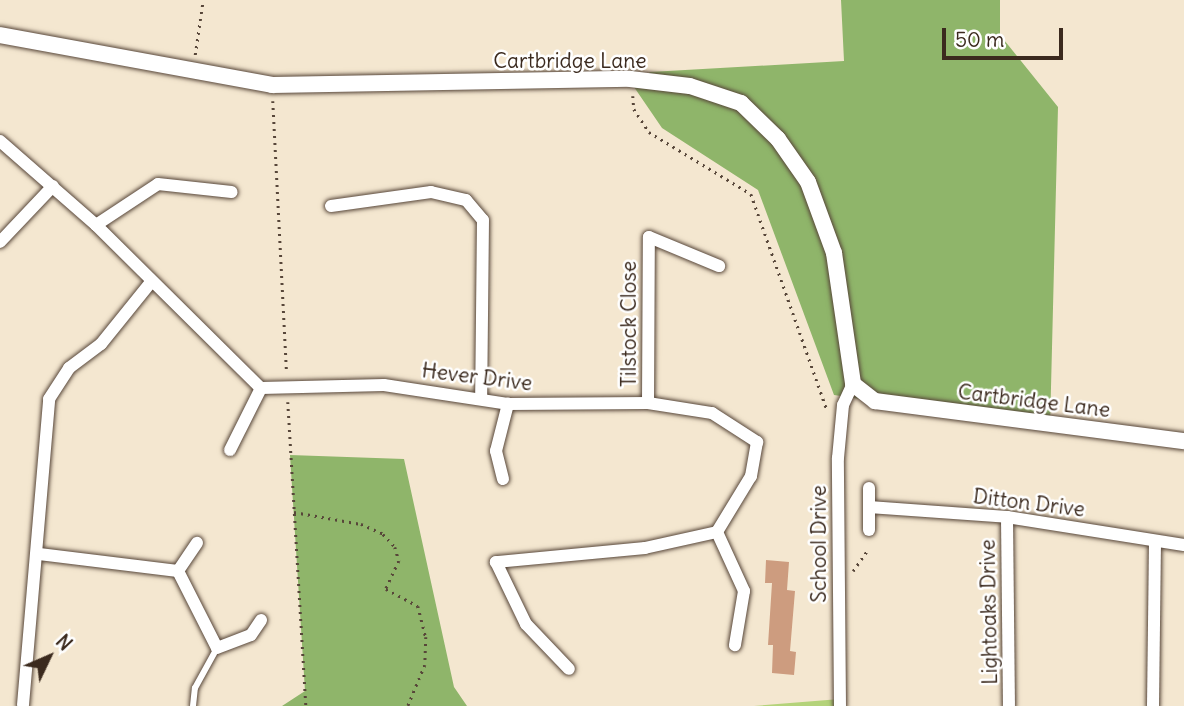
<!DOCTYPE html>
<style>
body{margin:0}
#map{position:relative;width:1184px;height:706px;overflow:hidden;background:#f4e7d0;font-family:Delius,sans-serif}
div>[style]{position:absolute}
.green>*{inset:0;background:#b4d37a}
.forest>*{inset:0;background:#8fb56a}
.building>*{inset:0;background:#cd9c7f}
.path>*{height:2.5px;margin-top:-1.25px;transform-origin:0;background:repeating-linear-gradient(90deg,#574639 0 2px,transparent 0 7px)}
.roads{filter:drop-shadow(0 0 2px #574639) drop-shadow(0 0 2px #574639)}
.service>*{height:6px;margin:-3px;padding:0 3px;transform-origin:3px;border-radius:3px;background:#fff}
.minor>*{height:12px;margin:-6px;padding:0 6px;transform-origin:6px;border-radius:6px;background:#fff}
.tertiary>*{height:16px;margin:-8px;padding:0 8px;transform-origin:8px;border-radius:8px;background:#fff}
span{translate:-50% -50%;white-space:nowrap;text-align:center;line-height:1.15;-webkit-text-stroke:5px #fff;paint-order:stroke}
.street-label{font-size:21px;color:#3b2a1e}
.north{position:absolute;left:14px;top:622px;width:70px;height:70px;-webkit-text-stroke:5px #fff;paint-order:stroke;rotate:46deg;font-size:19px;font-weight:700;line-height:28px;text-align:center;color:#3b2a1e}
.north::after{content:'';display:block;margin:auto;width:24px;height:32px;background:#3b2a1e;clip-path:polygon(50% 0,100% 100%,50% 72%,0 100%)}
.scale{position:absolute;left:942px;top:28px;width:121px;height:32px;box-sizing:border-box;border:4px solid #3b2a1e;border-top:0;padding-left:9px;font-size:21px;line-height:24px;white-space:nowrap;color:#3b2a1e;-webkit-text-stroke:5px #fff;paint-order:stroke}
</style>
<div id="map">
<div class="green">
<div style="clip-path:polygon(840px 699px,840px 706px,754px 706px)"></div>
</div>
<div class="forest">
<div style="clip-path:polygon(841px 0,1000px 0,1000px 35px,1058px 107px,1050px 428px,834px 395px,758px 190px,662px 128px,634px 87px,650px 72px,844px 61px)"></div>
<div style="clip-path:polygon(290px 455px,404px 459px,454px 687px,467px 706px,282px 706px,305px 691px)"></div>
</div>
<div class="building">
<div style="clip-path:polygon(766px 560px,789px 562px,787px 590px,795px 591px,790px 651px,796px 652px,794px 675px,772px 673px,773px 645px,768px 645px,772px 583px,765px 583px)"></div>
</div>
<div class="path">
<div style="left:195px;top:55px;width:56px;rotate:-81.7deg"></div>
<div style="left:633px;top:96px;width:13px;rotate:86deg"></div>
<div style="left:634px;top:109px;width:27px;rotate:57deg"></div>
<div style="left:649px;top:132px;width:119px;rotate:31.3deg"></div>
<div style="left:751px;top:194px;width:229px;rotate:70.6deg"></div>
<div style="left:273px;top:101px;width:273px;rotate:87.1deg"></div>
<div style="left:288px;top:402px;width:305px;rotate:86.6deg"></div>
<div style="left:294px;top:512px;width:68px;rotate:10.2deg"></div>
<div style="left:361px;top:524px;width:24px;rotate:24deg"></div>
<div style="left:383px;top:534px;width:18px;rotate:47deg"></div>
<div style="left:395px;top:547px;width:15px;rotate:74deg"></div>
<div style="left:399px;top:561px;width:31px;rotate:115deg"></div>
<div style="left:386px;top:589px;width:36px;rotate:28deg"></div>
<div style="left:418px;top:606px;width:32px;rotate:76deg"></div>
<div style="left:426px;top:637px;width:28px;rotate:92deg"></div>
<div style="left:425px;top:665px;width:44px;rotate:112.5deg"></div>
<div style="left:853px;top:571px;width:24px;rotate:-55deg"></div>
</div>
<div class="roads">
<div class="service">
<div style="left:193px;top:706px;width:18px;rotate:-84deg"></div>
<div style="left:195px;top:688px;width:46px;rotate:-61.2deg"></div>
</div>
<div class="minor">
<div style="left:0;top:141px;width:128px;rotate:41.2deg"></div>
<div style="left:96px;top:225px;width:232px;rotate:44.7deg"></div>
<div style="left:261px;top:388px;width:123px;rotate:-1.4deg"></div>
<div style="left:384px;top:385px;width:125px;rotate:8.7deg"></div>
<div style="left:508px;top:404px;width:140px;rotate:-0.4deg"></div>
<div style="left:648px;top:403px;width:65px;rotate:8.9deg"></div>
<div style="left:712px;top:413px;width:54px;rotate:32.8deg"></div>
<div style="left:757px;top:442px;width:35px;rotate:100deg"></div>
<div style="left:751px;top:476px;width:66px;rotate:121.3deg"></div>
<div style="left:717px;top:532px;width:74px;rotate:167.5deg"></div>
<div style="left:645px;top:548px;width:150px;rotate:174.6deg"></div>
<div style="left:496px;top:562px;width:69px;rotate:64.2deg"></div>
<div style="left:526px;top:624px;width:62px;rotate:46.3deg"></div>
<div style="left:331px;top:206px;width:101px;rotate:-8deg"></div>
<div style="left:431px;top:192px;width:36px;rotate:13deg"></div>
<div style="left:466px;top:200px;width:26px;rotate:50deg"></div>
<div style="left:483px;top:220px;width:179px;rotate:90.6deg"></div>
<div style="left:96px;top:225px;width:74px;rotate:-33.5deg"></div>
<div style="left:158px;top:184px;width:74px;rotate:6.2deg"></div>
<div style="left:0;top:242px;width:77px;rotate:-46.6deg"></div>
<div style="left:648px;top:403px;width:166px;rotate:-89.7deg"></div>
<div style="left:649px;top:237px;width:76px;rotate:22.5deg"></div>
<div style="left:230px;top:450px;width:69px;rotate:-63.4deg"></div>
<div style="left:503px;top:479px;width:29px;rotate:-104deg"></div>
<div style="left:496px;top:451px;width:49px;rotate:-75.7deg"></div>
<div style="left:869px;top:507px;width:138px;rotate:4.1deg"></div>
<div style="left:1007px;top:517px;width:179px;rotate:9deg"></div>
<div style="left:1007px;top:517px;width:189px;rotate:89.4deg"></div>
<div style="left:869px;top:530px;width:42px;rotate:-90deg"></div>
<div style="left:717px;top:532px;width:65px;rotate:65.4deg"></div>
<div style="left:744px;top:591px;width:55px;rotate:99.5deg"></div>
<div style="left:39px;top:554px;width:140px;rotate:7deg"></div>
<div style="left:178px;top:571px;width:86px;rotate:63.1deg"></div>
<div style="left:217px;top:648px;width:36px;rotate:-21deg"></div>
<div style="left:251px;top:635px;width:18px;rotate:-56deg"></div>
<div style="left:178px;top:571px;width:34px;rotate:-56deg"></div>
<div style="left:23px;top:705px;width:307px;rotate:-85.1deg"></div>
<div style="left:49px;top:399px;width:37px;rotate:-57deg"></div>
<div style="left:69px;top:368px;width:40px;rotate:-37deg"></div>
<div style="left:101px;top:344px;width:80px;rotate:-51.1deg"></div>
<div style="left:840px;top:706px;width:248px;rotate:-90.5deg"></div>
<div style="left:838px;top:458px;width:53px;rotate:-84.6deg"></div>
<div style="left:843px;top:405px;width:23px;rotate:-65deg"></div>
<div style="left:1153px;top:706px;width:165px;rotate:-89.3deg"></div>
</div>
<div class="tertiary">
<div style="left:0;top:35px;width:277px;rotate:10.4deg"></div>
<div style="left:272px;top:85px;width:358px;rotate:-1deg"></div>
<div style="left:630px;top:79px;width:60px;rotate:6.7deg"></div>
<div style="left:690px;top:86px;width:54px;rotate:18.4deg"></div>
<div style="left:741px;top:103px;width:52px;rotate:44.2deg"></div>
<div style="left:778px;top:139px;width:52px;rotate:55.1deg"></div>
<div style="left:808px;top:182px;width:76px;rotate:69.9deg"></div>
<div style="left:834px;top:253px;width:132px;rotate:81.7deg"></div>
<div style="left:853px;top:384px;width:28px;rotate:38deg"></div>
<div style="left:875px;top:401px;width:312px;rotate:7.4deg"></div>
</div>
</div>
<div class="street-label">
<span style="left:570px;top:61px">Cartbridge Lane</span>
<span style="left:629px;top:324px;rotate:-90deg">Tilstock Close</span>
<span style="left:477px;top:377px;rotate:7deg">Hever Drive</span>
<span style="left:1034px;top:401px;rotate:7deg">Cartbridge Lane</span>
<span style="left:1029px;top:503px;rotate:7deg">Ditton Drive</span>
<span style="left:819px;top:544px;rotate:-90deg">School Drive</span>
<span style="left:989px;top:612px;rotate:-91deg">Lightoaks Drive</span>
</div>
<div class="north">N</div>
<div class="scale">50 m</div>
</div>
